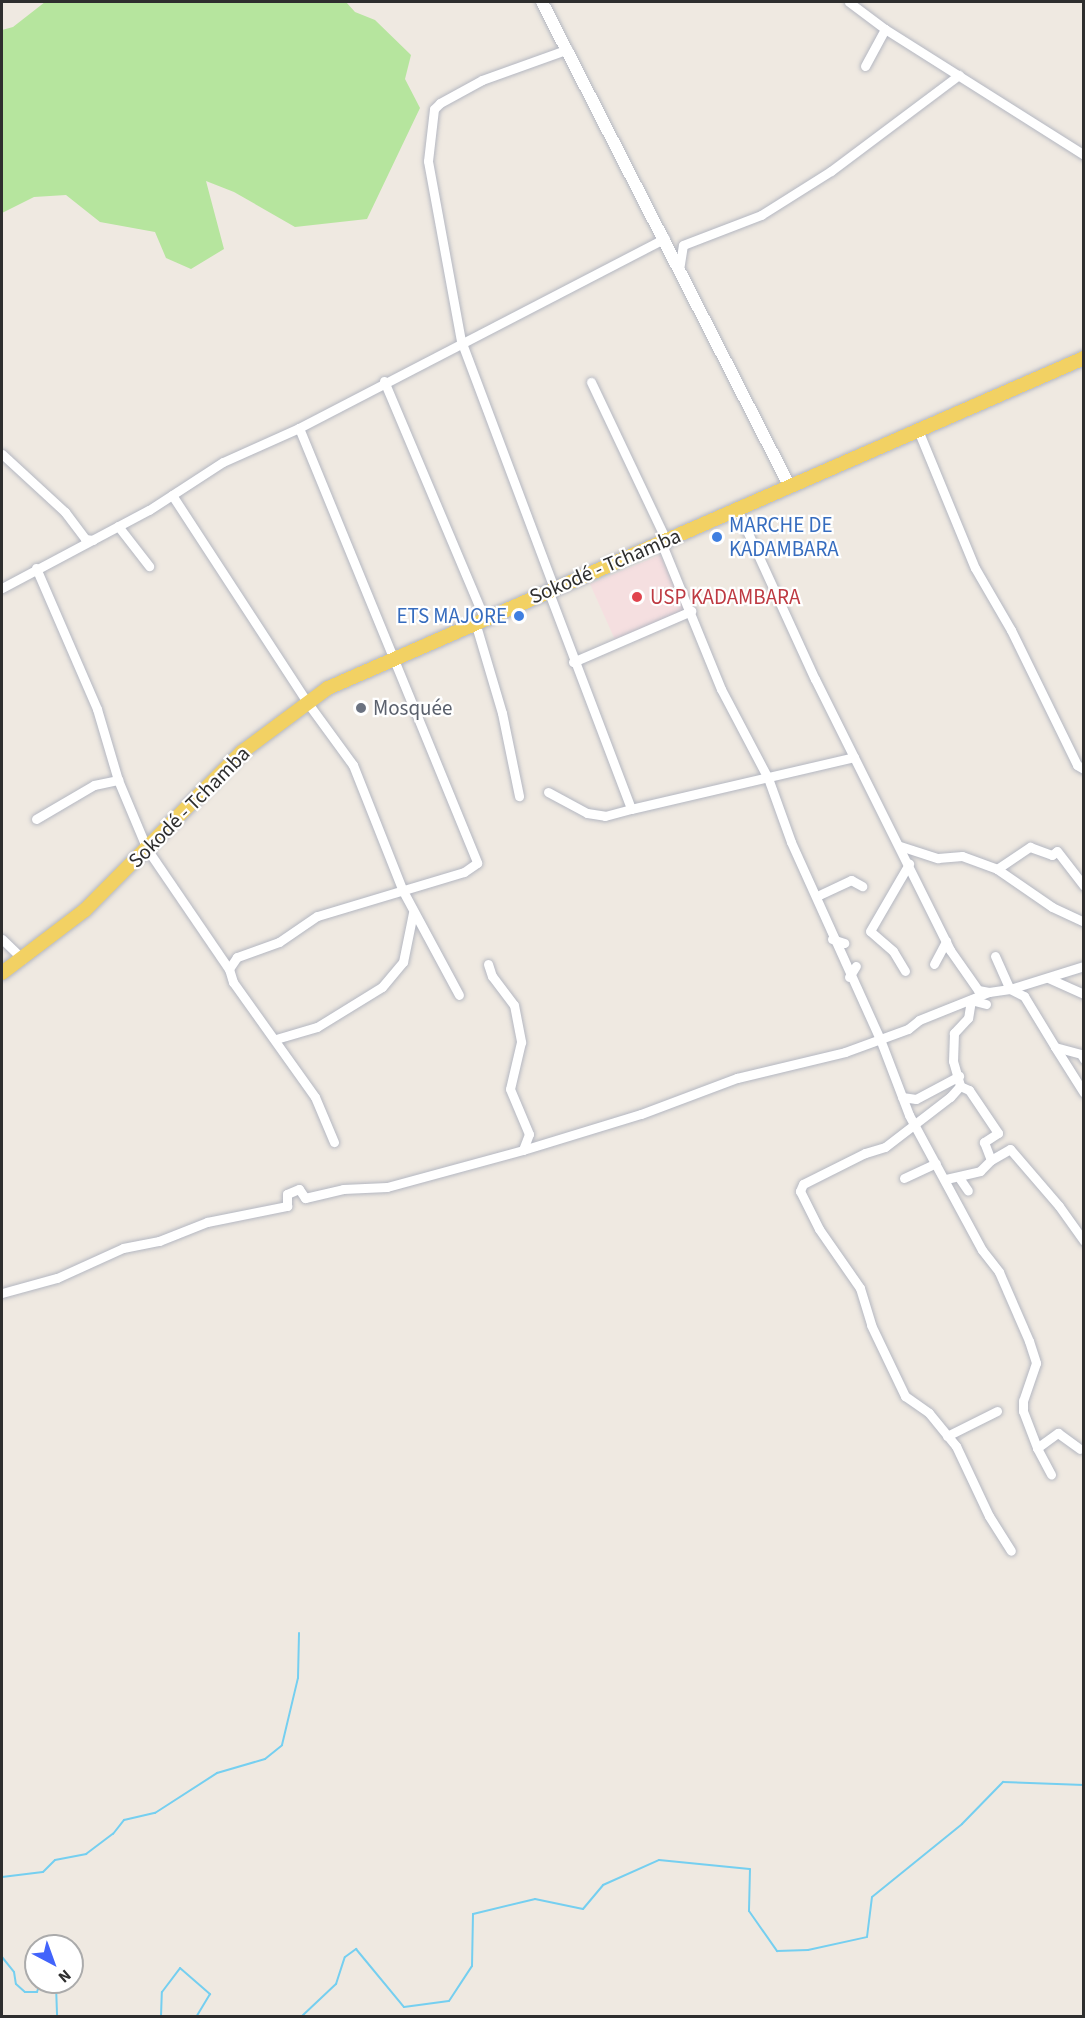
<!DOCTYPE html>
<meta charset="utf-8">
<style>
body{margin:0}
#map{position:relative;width:1085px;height:2018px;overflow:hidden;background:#efe9e1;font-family:"Source Sans 3",sans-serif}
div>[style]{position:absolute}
.medical>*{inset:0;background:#f5dfe0}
.green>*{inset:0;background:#b6e59e}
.stream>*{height:2px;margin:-1px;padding:0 1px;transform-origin:1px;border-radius:1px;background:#75cff0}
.roads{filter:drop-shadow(0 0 2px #b4b7c1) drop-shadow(0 0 2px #b4b7c1)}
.minor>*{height:9px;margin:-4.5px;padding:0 4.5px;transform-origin:4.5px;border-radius:4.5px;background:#fff}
.secondary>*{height:12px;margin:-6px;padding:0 6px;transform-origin:6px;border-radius:6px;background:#fff}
.primary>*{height:14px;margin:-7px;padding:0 7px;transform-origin:7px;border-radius:7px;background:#f2d163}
.dots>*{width:16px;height:16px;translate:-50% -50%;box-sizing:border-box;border:3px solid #fff;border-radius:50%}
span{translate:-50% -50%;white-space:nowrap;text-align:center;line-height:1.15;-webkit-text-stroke:4.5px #fff;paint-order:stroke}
.shop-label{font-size:21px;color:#366cbe}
.left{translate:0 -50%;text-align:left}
.right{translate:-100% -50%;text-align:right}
.street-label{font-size:21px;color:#2e2e2e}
.health-label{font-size:21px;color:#be3a42}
.worship-label{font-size:21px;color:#5b616d}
.frame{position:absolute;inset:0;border:3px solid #2e2e2e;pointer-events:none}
.north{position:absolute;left:24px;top:1934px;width:60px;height:60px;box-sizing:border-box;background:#fff;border:2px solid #ababab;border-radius:50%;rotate:139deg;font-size:16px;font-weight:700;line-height:24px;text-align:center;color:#2e2e2e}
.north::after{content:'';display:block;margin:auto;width:21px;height:27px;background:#4264fb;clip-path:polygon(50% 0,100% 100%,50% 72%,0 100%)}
</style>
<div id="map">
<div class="medical">
<div style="clip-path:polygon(660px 555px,685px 610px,616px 642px,590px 584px)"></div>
</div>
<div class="green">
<div style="clip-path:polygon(45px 2px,346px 2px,355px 12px,375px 20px,411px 55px,405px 79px,420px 108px,367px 219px,295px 227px,234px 192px,206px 181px,224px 249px,191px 269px,166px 258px,155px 232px,100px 222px,66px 195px,34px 197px,2px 213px,2px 30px,13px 27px)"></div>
</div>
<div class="stream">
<div style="left:2px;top:1877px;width:41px;rotate:-7deg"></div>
<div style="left:43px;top:1872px;width:17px;rotate:-45deg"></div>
<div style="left:55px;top:1860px;width:32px;rotate:-11deg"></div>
<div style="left:86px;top:1854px;width:34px;rotate:-37deg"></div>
<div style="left:113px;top:1834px;width:18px;rotate:-52deg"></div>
<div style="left:124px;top:1820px;width:32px;rotate:-13deg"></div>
<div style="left:155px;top:1813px;width:74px;rotate:-32.8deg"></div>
<div style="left:217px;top:1773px;width:50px;rotate:-16.3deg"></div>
<div style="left:265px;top:1759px;width:22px;rotate:-39deg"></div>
<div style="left:282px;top:1745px;width:69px;rotate:-76.6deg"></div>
<div style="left:298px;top:1678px;width:45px;rotate:-88.7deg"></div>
<div style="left:2px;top:1957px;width:19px;rotate:51deg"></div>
<div style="left:14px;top:1972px;width:12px;rotate:81deg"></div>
<div style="left:16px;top:1984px;width:12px;rotate:42deg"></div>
<div style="left:25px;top:1992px;width:12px"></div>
<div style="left:37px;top:1992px;width:9px;rotate:-72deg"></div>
<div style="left:40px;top:1983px;width:16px;rotate:7deg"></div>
<div style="left:56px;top:1985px;width:31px;rotate:88deg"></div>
<div style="left:161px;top:2016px;width:24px;rotate:-88deg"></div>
<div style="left:162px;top:1992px;width:30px;rotate:-53deg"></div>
<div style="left:180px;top:1968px;width:40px;rotate:41deg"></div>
<div style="left:210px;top:1994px;width:26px;rotate:121deg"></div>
<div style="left:302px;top:2016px;width:47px;rotate:-43.3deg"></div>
<div style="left:336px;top:1984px;width:28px;rotate:-72deg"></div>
<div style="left:345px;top:1957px;width:14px;rotate:-36deg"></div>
<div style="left:356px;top:1949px;width:75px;rotate:50.4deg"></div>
<div style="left:404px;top:2007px;width:45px;rotate:-7.6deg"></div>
<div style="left:449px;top:2001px;width:42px;rotate:-56.7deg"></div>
<div style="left:472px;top:1966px;width:52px;rotate:-88.9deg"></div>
<div style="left:473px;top:1914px;width:64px;rotate:-13.6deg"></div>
<div style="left:535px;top:1899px;width:49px;rotate:11.8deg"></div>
<div style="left:583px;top:1909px;width:31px;rotate:-50deg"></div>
<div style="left:603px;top:1885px;width:61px;rotate:-24.1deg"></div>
<div style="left:659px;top:1860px;width:91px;rotate:5.6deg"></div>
<div style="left:750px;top:1869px;width:42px;rotate:91.4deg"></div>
<div style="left:749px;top:1911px;width:49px;rotate:55deg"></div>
<div style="left:777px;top:1951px;width:31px;rotate:-2deg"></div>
<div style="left:808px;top:1950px;width:60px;rotate:-12.4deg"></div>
<div style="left:867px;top:1937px;width:40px;rotate:-82.9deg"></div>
<div style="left:872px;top:1897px;width:116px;rotate:-39deg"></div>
<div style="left:962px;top:1824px;width:59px;rotate:-45.7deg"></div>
<div style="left:1003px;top:1782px;width:81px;rotate:2.1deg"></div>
</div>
<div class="roads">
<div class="minor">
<div style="left:849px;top:2px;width:45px;rotate:36.9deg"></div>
<div style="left:885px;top:29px;width:236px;rotate:32.3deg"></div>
<div style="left:865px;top:66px;width:42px;rotate:-61.6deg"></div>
<div style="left:679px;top:270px;width:25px;rotate:-81deg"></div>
<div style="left:683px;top:245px;width:84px;rotate:-21deg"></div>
<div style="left:761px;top:215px;width:83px;rotate:-32.2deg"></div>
<div style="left:831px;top:171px;width:160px;rotate:-36.9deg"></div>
<div style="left:384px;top:381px;width:257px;rotate:67.1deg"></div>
<div style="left:591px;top:382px;width:175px;rotate:64.6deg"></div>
<div style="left:299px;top:428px;width:470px;rotate:67.7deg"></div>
<div style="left:477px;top:863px;width:16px;rotate:145deg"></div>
<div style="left:464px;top:872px;width:153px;rotate:163.3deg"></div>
<div style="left:317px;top:916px;width:46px;rotate:145.6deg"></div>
<div style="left:279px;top:942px;width:45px;rotate:160.3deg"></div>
<div style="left:237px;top:957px;width:14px;rotate:124deg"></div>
<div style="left:229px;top:969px;width:14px;rotate:73deg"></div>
<div style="left:233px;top:982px;width:141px;rotate:54.5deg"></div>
<div style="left:315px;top:1097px;width:49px;rotate:67.1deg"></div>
<div style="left:918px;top:430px;width:149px;rotate:67.6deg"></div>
<div style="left:975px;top:568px;width:72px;rotate:59.9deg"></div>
<div style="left:1011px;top:630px;width:150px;rotate:63.9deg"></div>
<div style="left:1077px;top:765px;width:8px;rotate:30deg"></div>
<div style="left:2px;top:454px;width:86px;rotate:42.6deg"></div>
<div style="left:65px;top:512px;width:34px;rotate:53deg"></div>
<div style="left:85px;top:539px;width:8px;rotate:7deg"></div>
<div style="left:172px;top:495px;width:247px;rotate:56.9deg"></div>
<div style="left:307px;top:702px;width:78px;rotate:53.9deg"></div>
<div style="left:353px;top:765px;width:136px;rotate:68.4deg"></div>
<div style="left:403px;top:891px;width:118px;rotate:61.7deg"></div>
<div style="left:737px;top:509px;width:187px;rotate:65.4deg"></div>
<div style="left:815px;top:679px;width:303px;rotate:63.5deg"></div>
<div style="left:950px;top:950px;width:49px;rotate:55deg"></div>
<div style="left:978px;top:990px;width:11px;rotate:10deg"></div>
<div style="left:118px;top:526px;width:51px;rotate:52.2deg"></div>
<div style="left:661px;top:542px;width:159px;rotate:67.8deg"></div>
<div style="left:721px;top:689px;width:101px;rotate:62.2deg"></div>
<div style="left:768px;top:778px;width:68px;rotate:70.2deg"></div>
<div style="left:791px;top:842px;width:216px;rotate:65.7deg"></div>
<div style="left:880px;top:1039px;width:81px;rotate:69.1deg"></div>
<div style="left:909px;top:1115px;width:153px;rotate:61.6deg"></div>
<div style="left:982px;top:1250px;width:28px;rotate:52deg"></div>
<div style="left:999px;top:1272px;width:75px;rotate:66.5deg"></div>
<div style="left:1029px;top:1341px;width:23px;rotate:72deg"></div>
<div style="left:1036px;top:1363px;width:40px;rotate:108.9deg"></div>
<div style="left:1023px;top:1401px;width:10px;rotate:90deg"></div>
<div style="left:1023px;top:1411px;width:40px;rotate:69deg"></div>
<div style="left:1037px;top:1448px;width:26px;rotate:-36deg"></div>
<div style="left:1058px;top:1433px;width:27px;rotate:36deg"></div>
<div style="left:36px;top:568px;width:154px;rotate:66.6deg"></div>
<div style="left:97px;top:709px;width:74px;rotate:73.5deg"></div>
<div style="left:118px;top:780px;width:75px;rotate:67.2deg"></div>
<div style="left:147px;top:849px;width:145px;rotate:55.7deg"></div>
<div style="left:2px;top:588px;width:166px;rotate:-28deg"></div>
<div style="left:149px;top:510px;width:88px;rotate:-33deg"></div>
<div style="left:223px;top:462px;width:83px;rotate:-24.1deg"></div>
<div style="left:299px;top:428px;width:412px;rotate:-27.4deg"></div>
<div style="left:554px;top:588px;width:264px;rotate:-110.6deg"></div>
<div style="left:461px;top:341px;width:183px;rotate:-100.4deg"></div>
<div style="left:428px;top:161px;width:52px;rotate:-83.4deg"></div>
<div style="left:434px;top:109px;width:8px;rotate:-45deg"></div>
<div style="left:440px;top:103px;width:48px;rotate:-28.7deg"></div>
<div style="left:482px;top:80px;width:91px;rotate:-19.8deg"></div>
<div style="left:548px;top:590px;width:234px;rotate:69.2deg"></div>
<div style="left:631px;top:809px;width:229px;rotate:-13.1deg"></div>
<div style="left:475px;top:622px;width:95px;rotate:73.5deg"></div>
<div style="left:502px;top:713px;width:85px;rotate:78.4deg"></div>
<div style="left:573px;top:662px;width:129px;rotate:-23.4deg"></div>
<div style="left:548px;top:792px;width:44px;rotate:28.3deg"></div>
<div style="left:587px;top:813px;width:18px;rotate:9deg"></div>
<div style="left:605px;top:816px;width:27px;rotate:-15deg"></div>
<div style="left:36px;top:819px;width:67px;rotate:-30.4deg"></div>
<div style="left:94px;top:785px;width:25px;rotate:-12deg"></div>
<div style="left:900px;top:846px;width:40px;rotate:18deg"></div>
<div style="left:938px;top:858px;width:24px;rotate:-5deg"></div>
<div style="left:962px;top:856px;width:37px;rotate:20deg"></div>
<div style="left:997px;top:869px;width:40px;rotate:-34deg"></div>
<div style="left:1030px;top:847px;width:23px;rotate:20deg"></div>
<div style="left:1052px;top:855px;width:6px;rotate:-39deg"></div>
<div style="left:1057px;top:851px;width:44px;rotate:52.4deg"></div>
<div style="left:997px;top:869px;width:67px;rotate:34.6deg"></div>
<div style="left:1052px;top:907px;width:35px;rotate:25deg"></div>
<div style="left:817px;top:896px;width:38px;rotate:-25deg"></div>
<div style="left:851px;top:880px;width:13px;rotate:29deg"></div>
<div style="left:2px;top:939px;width:29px;rotate:44deg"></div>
<div style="left:832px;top:939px;width:13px;rotate:18deg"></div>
<div style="left:995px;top:956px;width:36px;rotate:66deg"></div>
<div style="left:1010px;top:989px;width:16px;rotate:27deg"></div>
<div style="left:1024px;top:996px;width:60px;rotate:58.7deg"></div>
<div style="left:1055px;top:1047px;width:27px;rotate:15deg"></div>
<div style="left:1081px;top:1054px;width:6px;rotate:59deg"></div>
<div style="left:488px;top:964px;width:13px;rotate:72deg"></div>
<div style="left:492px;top:976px;width:36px;rotate:53deg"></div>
<div style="left:514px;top:1005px;width:38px;rotate:79deg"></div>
<div style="left:521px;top:1042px;width:48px;rotate:103.2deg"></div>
<div style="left:510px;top:1089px;width:49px;rotate:67.1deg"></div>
<div style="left:529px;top:1134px;width:17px;rotate:111deg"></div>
<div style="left:934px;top:964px;width:26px;rotate:-62deg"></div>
<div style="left:905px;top:971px;width:23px;rotate:-121deg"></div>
<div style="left:893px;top:951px;width:30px;rotate:-139deg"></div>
<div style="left:870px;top:931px;width:78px;rotate:-59.8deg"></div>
<div style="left:849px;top:977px;width:13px;rotate:-58deg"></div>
<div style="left:1048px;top:978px;width:39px;rotate:24deg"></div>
<div style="left:986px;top:1004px;width:16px;rotate:-165deg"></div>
<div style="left:971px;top:1000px;width:18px;rotate:99deg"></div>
<div style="left:968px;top:1018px;width:21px;rotate:133deg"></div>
<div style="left:954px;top:1033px;width:28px;rotate:92deg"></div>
<div style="left:953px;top:1061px;width:26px;rotate:74deg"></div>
<div style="left:960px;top:1086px;width:15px;rotate:132deg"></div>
<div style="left:950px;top:1097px;width:82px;rotate:142.4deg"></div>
<div style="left:885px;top:1147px;width:21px;rotate:163deg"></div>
<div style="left:865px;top:1153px;width:69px;rotate:153.4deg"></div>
<div style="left:803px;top:1184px;width:8px;rotate:113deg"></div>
<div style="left:800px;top:1191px;width:42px;rotate:63.4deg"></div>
<div style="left:819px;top:1229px;width:72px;rotate:55.2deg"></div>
<div style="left:860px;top:1288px;width:39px;rotate:73deg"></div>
<div style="left:871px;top:1325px;width:79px;rotate:64.4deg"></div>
<div style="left:905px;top:1396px;width:29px;rotate:35deg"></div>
<div style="left:929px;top:1413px;width:43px;rotate:50.7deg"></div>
<div style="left:956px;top:1446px;width:77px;rotate:64.8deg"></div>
<div style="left:989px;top:1516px;width:41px;rotate:57.8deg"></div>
<div style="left:276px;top:1039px;width:43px;rotate:-16.3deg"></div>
<div style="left:317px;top:1027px;width:76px;rotate:-31.6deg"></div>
<div style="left:382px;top:987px;width:33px;rotate:-50deg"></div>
<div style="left:403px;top:962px;width:50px;rotate:-78.5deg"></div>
<div style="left:1055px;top:1047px;width:54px;rotate:57.8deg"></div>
<div style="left:960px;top:1086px;width:10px;rotate:24deg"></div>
<div style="left:969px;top:1090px;width:52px;rotate:56deg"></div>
<div style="left:998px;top:1133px;width:17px;rotate:147deg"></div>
<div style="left:984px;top:1142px;width:19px;rotate:69deg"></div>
<div style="left:991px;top:1160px;width:22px;rotate:-30deg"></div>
<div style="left:1010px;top:1149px;width:75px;rotate:49.3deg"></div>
<div style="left:1059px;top:1206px;width:43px;rotate:54.5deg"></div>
<div style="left:902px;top:1097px;width:14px;rotate:8deg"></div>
<div style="left:916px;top:1099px;width:49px;rotate:-28.1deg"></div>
<div style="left:904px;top:1178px;width:35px;rotate:-25deg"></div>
<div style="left:946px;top:1179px;width:35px;rotate:-13deg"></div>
<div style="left:980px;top:1171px;width:16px;rotate:-45deg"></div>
<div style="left:960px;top:1179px;width:14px;rotate:56deg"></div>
<div style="left:2px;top:1293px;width:57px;rotate:-15.3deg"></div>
<div style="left:57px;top:1278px;width:72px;rotate:-24.4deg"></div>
<div style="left:123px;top:1248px;width:37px;rotate:-11deg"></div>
<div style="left:159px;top:1241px;width:52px;rotate:-21.6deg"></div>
<div style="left:207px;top:1222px;width:82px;rotate:-11.3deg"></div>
<div style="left:287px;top:1206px;width:12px;rotate:-90deg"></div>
<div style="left:287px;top:1194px;width:13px;rotate:-23deg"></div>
<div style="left:299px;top:1189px;width:11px;rotate:56deg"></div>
<div style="left:305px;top:1198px;width:39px;rotate:-13deg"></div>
<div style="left:343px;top:1189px;width:44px;rotate:-2.6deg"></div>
<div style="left:387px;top:1187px;width:141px;rotate:-15.2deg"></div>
<div style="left:523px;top:1150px;width:123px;rotate:-17deg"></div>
<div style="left:641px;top:1114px;width:103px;rotate:-20.6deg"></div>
<div style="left:737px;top:1078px;width:111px;rotate:-13.5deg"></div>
<div style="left:845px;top:1052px;width:67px;rotate:-20.1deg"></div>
<div style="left:908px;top:1029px;width:14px;rotate:-39deg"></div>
<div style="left:919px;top:1020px;width:75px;rotate:-21.8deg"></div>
<div style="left:989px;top:992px;width:21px;rotate:-8deg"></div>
<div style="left:1010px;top:989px;width:77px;rotate:-17.3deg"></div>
<div style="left:947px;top:1436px;width:56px;rotate:-26.6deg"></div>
<div style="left:1037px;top:1448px;width:30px;rotate:62deg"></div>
</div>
<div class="secondary">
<div style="left:542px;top:2px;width:545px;rotate:62.92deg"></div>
</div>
<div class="primary">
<div style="left:2px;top:973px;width:104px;rotate:-37.2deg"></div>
<div style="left:85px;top:910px;width:223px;rotate:-45.2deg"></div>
<div style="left:242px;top:752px;width:107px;rotate:-36.7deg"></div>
<div style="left:328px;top:688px;width:825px;rotate:-23.58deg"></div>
</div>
</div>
<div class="dots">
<div style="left:717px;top:537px;background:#3f7fe0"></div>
<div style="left:637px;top:597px;background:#e0444e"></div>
<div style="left:519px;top:616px;background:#3f7fe0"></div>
<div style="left:361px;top:708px;background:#6b7280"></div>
</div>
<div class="shop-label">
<span class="left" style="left:729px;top:537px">MARCHE DE<br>KADAMBARA</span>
<span class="right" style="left:507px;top:616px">ETS MAJORE</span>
</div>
<div class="street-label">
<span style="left:605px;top:566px;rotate:-23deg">Sokodé - Tchamba</span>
<span style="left:189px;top:807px;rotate:-45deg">Sokodé - Tchamba</span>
</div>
<div class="health-label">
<span class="left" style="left:650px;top:597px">USP KADAMBARA</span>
</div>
<div class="worship-label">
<span class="left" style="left:373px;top:708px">Mosquée</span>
</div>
<div class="frame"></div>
<div class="north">N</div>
</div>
